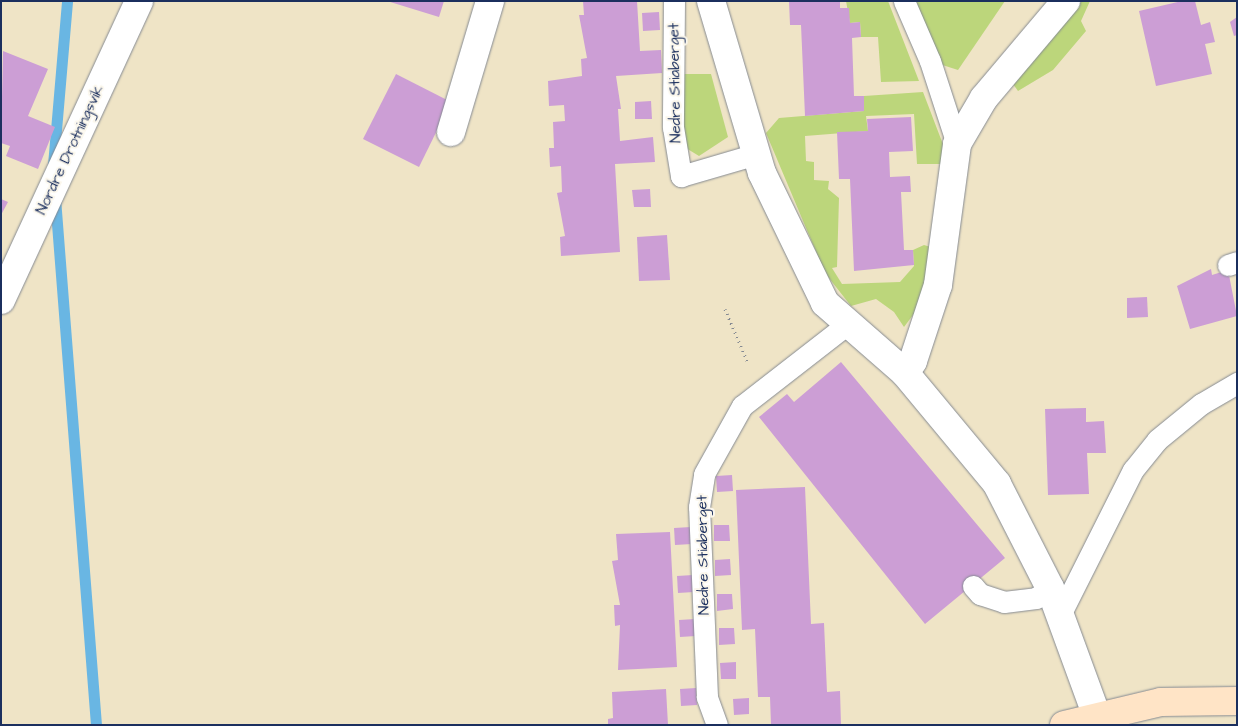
<!DOCTYPE html>
<style>
body{margin:0}
#map{position:relative;width:1238px;height:726px;overflow:hidden;background:#efe4c6;font-family:"Architects Daughter",sans-serif}
div>[style]{position:absolute}
.green>*{inset:0;background:#bcd67b}
.stream>*{height:11px;margin:-5.5px;padding:0 5.5px;transform-origin:5.5px;border-radius:5.5px;background:#69b6e3}
.building>*{inset:0;background:#cc9ed5}
.path>*{height:3px;margin-top:-1.5px;transform-origin:0;background:repeating-linear-gradient(90deg,#858a92 0 1px,transparent 0 5px)}
.roads{filter:drop-shadow(0 0 1px #858a92) drop-shadow(0 0 1px #858a92)}
.lane>*{height:21px;margin:-10.5px;padding:0 10.5px;transform-origin:10.5px;border-radius:10.5px;background:#fff}
.street>*{height:28px;margin:-14px;padding:0 14px;transform-origin:14px;border-radius:14px;background:#fff}
.secondary>*{height:28px;margin:-14px;padding:0 14px;transform-origin:14px;border-radius:14px;background:#ffe4c6}
span{translate:-50% -50%;white-space:nowrap;text-align:center;line-height:1.15;-webkit-text-stroke:4px #fbf7ec;paint-order:stroke}
.street-label{font-size:15px;color:#1b2f5e}
.frame{position:absolute;inset:0;border:2px solid #1b2f5e;pointer-events:none}
</style>
<div id="map">
<div class="green">
<div style="clip-path:polygon(846px 1px,888px 1px,919px 81px,881px 82px,878px 37px,861px 37px,860px 22px,850px 23px)"></div>
<div style="clip-path:polygon(905px 1px,1005px 1px,958px 70px,930px 61px)"></div>
<div style="clip-path:polygon(1076px 1px,1090px 1px,1081px 21px,1086px 31px,1053px 70px,1018px 91px,1013px 84px)"></div>
<div style="clip-path:polygon(679px 74px,711px 74px,728px 137px,699px 156px,681px 145px)"></div>
<div style="clip-path:polygon(923px 92px,944px 147px,944px 164px,917px 164px,914px 114px,866px 116px,868px 131px,805px 136px,806px 161px,814px 162px,814px 180px,829px 181px,828px 189px,839px 198px,837px 267px,832px 268px,842px 284px,900px 282px,914px 266px,913px 250px,924px 245px,934px 248px,931px 273px,916px 311px,904px 327px,894px 312px,876px 299px,851px 306px,825px 273px,766px 133px,779px 118px,864px 111px,864px 96px)"></div>
</div>
<div class="stream">
<div style="left:53px;top:165px;width:165px;rotate:-85.1deg"></div>
<div style="left:55px;top:198px;width:529px;rotate:85.55deg"></div>
</div>
<div class="building">
<div style="clip-path:polygon(387px 1px,444px 1px,439px 17px)"></div>
<div style="clip-path:polygon(583px 1px,637px 1px,640px 51px,661px 50px,662px 73px,616px 76px,621px 109px,618px 109px,620px 141px,653px 137px,655px 162px,615px 164px,620px 252px,561px 256px,560px 237px,565px 236px,557px 193px,562px 192px,561px 166px,550px 167px,549px 148px,554px 148px,553px 122px,565px 121px,564px 105px,549px 106px,548px 81px,582px 76px,581px 59px,587px 58px,579px 15px,584px 15px)"></div>
<div style="clip-path:polygon(789px 1px,840px 1px,840px 8px,849px 8px,850px 23px,860px 22px,861px 37px,852px 38px,854px 96px,864px 96px,864px 111px,805px 116px,801px 25px,790px 25px)"></div>
<div style="clip-path:polygon(1182px 1px,1195px 1px,1201px 25px,1210px 22px,1215px 42px,1205px 44px,1212px 74px,1156px 86px,1139px 11px)"></div>
<div style="clip-path:polygon(659px 12px,660px 30px,643px 31px,642px 13px)"></div>
<div style="clip-path:polygon(1237px 17px,1237px 35px,1234px 36px,1230px 22px)"></div>
<div style="clip-path:polygon(3px 51px,48px 69px,28px 116px,55px 127px,38px 169px,6px 156px,10px 146px,1px 143px)"></div>
<div style="clip-path:polygon(396px 74px,451px 102px,419px 167px,363px 139px)"></div>
<div style="clip-path:polygon(651px 101px,652px 119px,635px 119px,635px 102px)"></div>
<div style="clip-path:polygon(911px 117px,913px 151px,889px 152px,890px 177px,910px 176px,911px 192px,901px 192px,904px 250px,913px 250px,914px 265px,854px 271px,850px 179px,839px 179px,837px 132px,868px 131px,867px 119px)"></div>
<div style="clip-path:polygon(650px 189px,651px 207px,634px 207px,632px 190px)"></div>
<div style="clip-path:polygon(1px 199px,8px 202px,1px 215px)"></div>
<div style="clip-path:polygon(667px 235px,670px 280px,639px 281px,637px 237px)"></div>
<div style="clip-path:polygon(1211px 269px,1212px 275px,1228px 270px,1237px 316px,1190px 329px,1177px 286px)"></div>
<div style="clip-path:polygon(1147px 297px,1148px 317px,1127px 318px,1127px 298px)"></div>
<div style="clip-path:polygon(841px 362px,1005px 558px,925px 624px,759px 417px,787px 394px,794px 402px)"></div>
<div style="clip-path:polygon(1086px 408px,1086px 422px,1104px 421px,1106px 453px,1087px 453px,1089px 494px,1048px 495px,1045px 409px)"></div>
<div style="clip-path:polygon(732px 475px,733px 491px,717px 492px,716px 476px)"></div>
<div style="clip-path:polygon(805px 487px,811px 624px,824px 623px,827px 692px,840px 691px,841px 725px,771px 725px,770px 697px,758px 697px,755px 629px,742px 630px,736px 490px)"></div>
<div style="clip-path:polygon(714px 525px,729px 525px,730px 541px,714px 541px)"></div>
<div style="clip-path:polygon(691px 527px,692px 544px,675px 545px,674px 528px)"></div>
<div style="clip-path:polygon(670px 532px,677px 667px,618px 670px,620px 625px,615px 626px,614px 605px,620px 605px,612px 561px,618px 560px,616px 534px)"></div>
<div style="clip-path:polygon(730px 559px,731px 575px,715px 576px,715px 560px)"></div>
<div style="clip-path:polygon(693px 575px,694px 592px,678px 593px,677px 576px)"></div>
<div style="clip-path:polygon(717px 594px,732px 594px,733px 609px,717px 611px)"></div>
<div style="clip-path:polygon(695px 619px,696px 636px,680px 637px,679px 620px)"></div>
<div style="clip-path:polygon(719px 628px,734px 628px,735px 644px,719px 645px)"></div>
<div style="clip-path:polygon(736px 662px,736px 679px,721px 679px,720px 663px)"></div>
<div style="clip-path:polygon(696px 688px,697px 705px,681px 706px,680px 689px)"></div>
<div style="clip-path:polygon(666px 689px,668px 725px,608px 725px,608px 719px,613px 718px,612px 692px)"></div>
<div style="clip-path:polygon(749px 698px,749px 714px,734px 715px,733px 699px)"></div>
</div>
<div class="path">
<div style="left:725px;top:309px;width:59px;rotate:66.9deg"></div>
</div>
<div class="roads">
<div class="lane">
<div style="left:674px;top:1px;width:126px;rotate:90.5deg"></div>
<div style="left:673px;top:127px;width:50px;rotate:80.7deg"></div>
<div style="left:681px;top:176px;width:78px;rotate:-16.3deg"></div>
<div style="left:904px;top:1px;width:65px;rotate:66.6deg"></div>
<div style="left:930px;top:61px;width:87px;rotate:72deg"></div>
<div style="left:1228px;top:265px;width:9px;rotate:-18deg"></div>
<div style="left:973px;top:586px;width:11px;rotate:49deg"></div>
<div style="left:980px;top:594px;width:25px;rotate:18deg"></div>
<div style="left:1004px;top:602px;width:32px;rotate:-7deg"></div>
<div style="left:1036px;top:598px;width:17px;rotate:-36deg"></div>
<div style="left:1061px;top:613px;width:160px;rotate:-63.3deg"></div>
<div style="left:1133px;top:470px;width:38px;rotate:-51deg"></div>
<div style="left:1157px;top:440px;width:57px;rotate:-39.3deg"></div>
<div style="left:1201px;top:404px;width:42px;rotate:-30.3deg"></div>
<div style="left:717px;top:725px;width:30px;rotate:-110deg"></div>
<div style="left:707px;top:697px;width:190px;rotate:-92.4deg"></div>
<div style="left:699px;top:507px;width:33px;rotate:-81deg"></div>
<div style="left:704px;top:474px;width:78px;rotate:-60.8deg"></div>
<div style="left:742px;top:406px;width:132px;rotate:-37.9deg"></div>
</div>
<div class="street">
<div style="left:711px;top:1px;width:179px;rotate:73.5deg"></div>
<div style="left:762px;top:173px;width:144px;rotate:64.1deg"></div>
<div style="left:825px;top:303px;width:106px;rotate:41.2deg"></div>
<div style="left:905px;top:373px;width:144px;rotate:50.3deg"></div>
<div style="left:997px;top:484px;width:117px;rotate:63deg"></div>
<div style="left:1050px;top:588px;width:134px;rotate:69.9deg"></div>
<div style="left:451px;top:132px;width:137px;rotate:-73.4deg"></div>
<div style="left:1px;top:300px;width:329px;rotate:-65.2deg"></div>
<div style="left:905px;top:373px;width:14px;rotate:-56deg"></div>
<div style="left:913px;top:361px;width:80px;rotate:-71.8deg"></div>
<div style="left:938px;top:285px;width:142px;rotate:-82.3deg"></div>
<div style="left:957px;top:144px;width:53px;rotate:-59.6deg"></div>
<div style="left:984px;top:98px;width:127px;rotate:-49.8deg"></div>
</div>
<div class="secondary">
<div style="left:1064px;top:725px;width:100px;rotate:-13.3deg"></div>
<div style="left:1161px;top:702px;width:76px;rotate:-0.8deg"></div>
</div>
</div>
<div class="street-label">
<span style="left:675px;top:83px;rotate:-91deg">Nedre Stiaberget</span>
<span style="left:70px;top:150px;rotate:-65deg">Nordre Drotningsvik</span>
<span style="left:703px;top:555px;rotate:-91deg">Nedre Stiaberget</span>
</div>
<div class="frame"></div>
</div>
